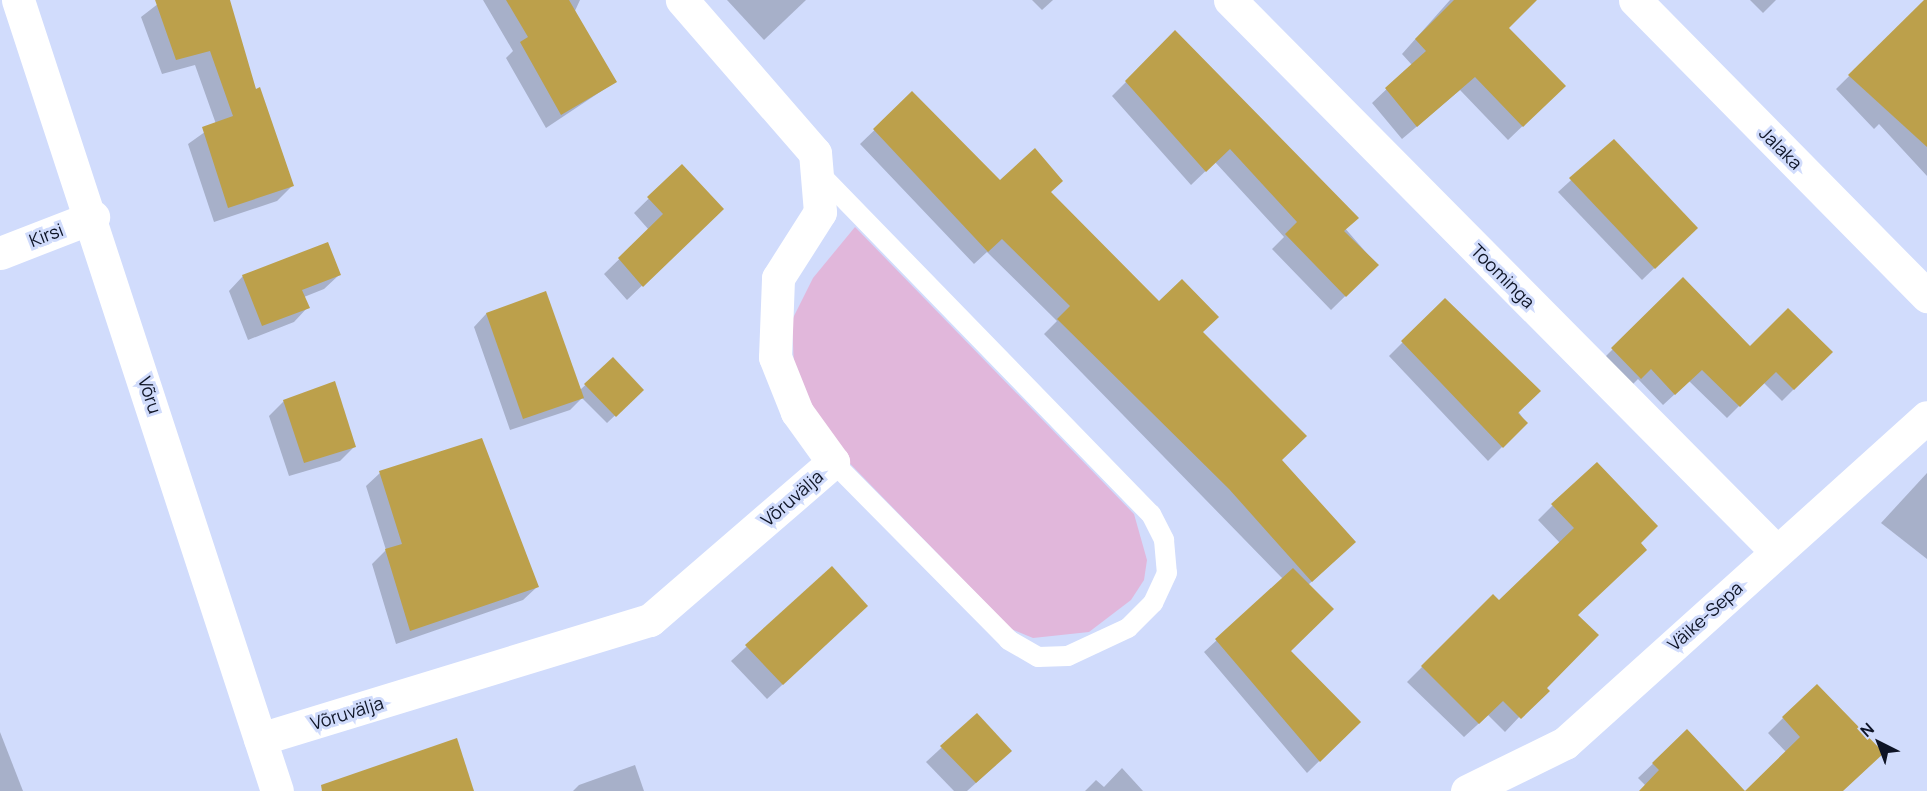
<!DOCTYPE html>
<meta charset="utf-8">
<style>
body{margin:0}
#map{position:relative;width:1927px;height:791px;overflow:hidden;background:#d1dcfc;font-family:Manrope,sans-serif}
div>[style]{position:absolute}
.green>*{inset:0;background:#e1b7db}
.shadow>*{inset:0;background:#0003}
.building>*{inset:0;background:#bca04b}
.service>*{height:20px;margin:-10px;padding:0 10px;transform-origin:10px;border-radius:10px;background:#fff}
.minor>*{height:33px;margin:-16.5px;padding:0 16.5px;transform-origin:16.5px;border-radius:16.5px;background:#fff}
.secondary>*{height:33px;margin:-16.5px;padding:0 16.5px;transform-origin:16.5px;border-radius:16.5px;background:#fff}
span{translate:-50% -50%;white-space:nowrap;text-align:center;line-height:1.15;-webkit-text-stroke:6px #d1dcfc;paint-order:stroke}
.street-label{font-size:18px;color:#0e1426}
.north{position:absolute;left:1849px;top:713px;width:60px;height:60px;-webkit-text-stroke:4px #d1dcfc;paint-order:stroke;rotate:318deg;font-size:16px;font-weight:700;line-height:24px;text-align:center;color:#0e1426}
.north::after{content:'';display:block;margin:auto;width:21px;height:27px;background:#0e1426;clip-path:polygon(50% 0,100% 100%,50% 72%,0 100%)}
</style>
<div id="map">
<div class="green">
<div style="clip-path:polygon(855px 227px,1134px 514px,1147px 560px,1144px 580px,1131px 600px,1089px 632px,1033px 638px,1011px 629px,826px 439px,794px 368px,792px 320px,813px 278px)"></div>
</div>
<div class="shadow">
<div style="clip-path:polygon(229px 0,255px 91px,292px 186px,277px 201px,214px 222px,188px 144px,216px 124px,195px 65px,162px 74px,141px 17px,163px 0)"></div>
<div style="clip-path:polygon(483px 0,580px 0,574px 13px,615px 82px,546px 128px,506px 58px,513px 51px)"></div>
<div style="clip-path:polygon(727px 0,806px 0,764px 40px)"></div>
<div style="clip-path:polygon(1032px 0,1053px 0,1042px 10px)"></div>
<div style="clip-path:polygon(1450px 0,1516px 0,1507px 28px,1564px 86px,1508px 140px,1460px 90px,1402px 139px,1372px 103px,1412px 65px,1402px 54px)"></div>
<div style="clip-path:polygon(1750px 0,1776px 0,1763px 13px)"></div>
<div style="clip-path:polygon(1926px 0,1927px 0,1927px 176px,1879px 124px,1874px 129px,1836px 89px)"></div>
<div style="clip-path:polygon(1175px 33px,1377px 265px,1331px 310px,1272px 249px,1284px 237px,1215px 162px,1191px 185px,1112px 96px)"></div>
<div style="clip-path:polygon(912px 94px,1000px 182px,1049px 193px,1159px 303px,1201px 332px,1340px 556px,1308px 585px,1289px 651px,1359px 722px,1307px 773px,1204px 652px,1283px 579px,1044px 334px,1057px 321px,987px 252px,974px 264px,860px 144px)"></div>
<div style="clip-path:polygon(1614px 141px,1696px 228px,1642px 280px,1558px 192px)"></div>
<div style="clip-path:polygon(682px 166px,707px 223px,627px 300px,604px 274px,649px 230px,634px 213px)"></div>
<div style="clip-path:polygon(339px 275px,324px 289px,304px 297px,308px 307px,294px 322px,248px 340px,229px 291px,243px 276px)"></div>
<div style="clip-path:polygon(1683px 279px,1750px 348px,1831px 352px,1782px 401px,1763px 382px,1727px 418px,1689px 381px,1663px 405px,1638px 379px,1628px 389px,1601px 361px)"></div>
<div style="clip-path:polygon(545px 293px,580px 390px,613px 359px,642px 390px,607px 423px,582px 398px,570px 410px,510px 430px,474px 327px,486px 314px)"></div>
<div style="clip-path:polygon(1445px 300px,1526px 423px,1488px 461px,1389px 356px)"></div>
<div style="clip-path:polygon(284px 401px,355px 446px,340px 461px,289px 476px,269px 416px)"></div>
<div style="clip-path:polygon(481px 439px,537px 587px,523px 600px,396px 644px,372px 564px,386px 550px,366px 486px,380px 473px)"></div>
<div style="clip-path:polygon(1927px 473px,1927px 559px,1881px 523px)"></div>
<div style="clip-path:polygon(1553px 505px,1639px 543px,1576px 615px,1597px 635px,1505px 732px,1488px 715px,1464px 737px,1407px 682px,1493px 596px,1499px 602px,1560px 543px,1538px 520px)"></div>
<div style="clip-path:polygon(832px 568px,852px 620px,767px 699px,731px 661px)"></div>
<div style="clip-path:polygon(977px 715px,996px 765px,967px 791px,954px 791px,926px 762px)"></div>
<div style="clip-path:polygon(1783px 718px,1867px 768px,1842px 791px,1802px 791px,1786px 752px,1768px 733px)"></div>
<div style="clip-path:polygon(1687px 731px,1736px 791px,1641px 791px,1646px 786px,1638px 778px)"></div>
<div style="clip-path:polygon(0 732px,23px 791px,0 791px)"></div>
<div style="clip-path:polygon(635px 765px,644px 791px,573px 791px,579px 785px)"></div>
<div style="clip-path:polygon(1122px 768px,1143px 791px,1085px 791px,1096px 780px,1104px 787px)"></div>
</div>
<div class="building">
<div style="clip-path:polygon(155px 0,230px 0,256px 89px,260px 87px,294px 186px,228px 208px,202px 127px,233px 116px,210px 51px,176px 60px)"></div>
<div style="clip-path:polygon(506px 0,569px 0,617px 82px,561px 115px,520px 42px,528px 37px)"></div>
<div style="clip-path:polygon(1454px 0,1537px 0,1509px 28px,1566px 86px,1523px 127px,1475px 77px,1417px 127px,1385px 88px,1426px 51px,1415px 39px)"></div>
<div style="clip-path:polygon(1924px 0,1927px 0,1927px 147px,1848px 75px)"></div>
<div style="clip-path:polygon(1175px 30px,1359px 218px,1344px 231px,1379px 265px,1346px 297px,1285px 234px,1297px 222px,1230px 149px,1206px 172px,1125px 81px)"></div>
<div style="clip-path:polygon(912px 91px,1000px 180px,1035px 148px,1063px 181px,1051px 192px,1159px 301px,1182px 279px,1219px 317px,1203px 332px,1307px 436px,1282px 460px,1356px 542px,1312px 582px,1229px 489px,1057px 319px,1070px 306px,1002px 239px,988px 252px,873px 129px)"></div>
<div style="clip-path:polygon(1614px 139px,1698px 228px,1655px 269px,1569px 178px)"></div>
<div style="clip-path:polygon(682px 164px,724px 209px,643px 287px,618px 258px,663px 214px,647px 197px)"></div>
<div style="clip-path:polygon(328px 242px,341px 275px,302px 290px,310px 308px,262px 326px,242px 275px)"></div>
<div style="clip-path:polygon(1683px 277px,1750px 346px,1788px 308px,1833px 352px,1794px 390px,1776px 372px,1740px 407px,1702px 370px,1675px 395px,1651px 369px,1641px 379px,1611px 348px)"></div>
<div style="clip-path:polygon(546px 291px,584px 398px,523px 419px,486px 313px)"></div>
<div style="clip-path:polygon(1445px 298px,1541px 391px,1518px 413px,1528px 423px,1503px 448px,1401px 341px)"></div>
<div style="clip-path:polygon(613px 357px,644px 390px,616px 417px,584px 384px)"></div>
<div style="clip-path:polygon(335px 381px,356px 447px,304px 463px,283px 400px)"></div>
<div style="clip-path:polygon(482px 438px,539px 587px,410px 631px,385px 549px,402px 544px,379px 471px)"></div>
<div style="clip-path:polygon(1597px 462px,1658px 526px,1641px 543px,1647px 550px,1578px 615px,1599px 635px,1547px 688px,1550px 691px,1521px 719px,1503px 701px,1479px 724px,1421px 666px,1493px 594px,1499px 600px,1574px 528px,1551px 504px)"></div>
<div style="clip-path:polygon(832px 566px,868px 606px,783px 685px,745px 645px)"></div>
<div style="clip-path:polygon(1293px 568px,1334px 609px,1291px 651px,1361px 722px,1320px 762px,1215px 639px)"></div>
<div style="clip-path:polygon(1817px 684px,1884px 753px,1843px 791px,1639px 791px,1659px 770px,1652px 763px,1687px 729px,1745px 791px,1800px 737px,1782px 717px)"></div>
<div style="clip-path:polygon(977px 713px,1012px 751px,976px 783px,940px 746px)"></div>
<div style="clip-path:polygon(457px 738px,474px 791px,322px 791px,321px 785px)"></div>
</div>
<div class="service">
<div style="left:817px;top:171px;width:479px;rotate:45.8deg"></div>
<div style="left:1151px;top:514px;width:29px;rotate:63deg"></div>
<div style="left:1164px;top:540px;width:33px;rotate:85deg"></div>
<div style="left:1167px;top:573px;width:33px;rotate:115deg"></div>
<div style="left:1153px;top:603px;width:35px;rotate:135deg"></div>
<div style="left:1128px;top:628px;width:66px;rotate:155deg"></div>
<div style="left:1068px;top:656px;width:30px;rotate:178deg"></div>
<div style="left:1038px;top:657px;width:34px;rotate:-150deg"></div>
<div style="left:1009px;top:640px;width:250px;rotate:-134.7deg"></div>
</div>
<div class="minor">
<div style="left:1230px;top:0;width:776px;rotate:45.26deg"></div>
<div style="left:1635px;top:0;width:416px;rotate:45.4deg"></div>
<div style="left:0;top:253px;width:100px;rotate:-21.2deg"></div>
<div style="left:260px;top:739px;width:408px;rotate:-17deg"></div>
<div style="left:650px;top:620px;width:242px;rotate:-40.8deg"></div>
<div style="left:833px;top:462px;width:62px;rotate:-125.8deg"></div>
<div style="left:797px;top:412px;width:59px;rotate:-111.8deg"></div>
<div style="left:775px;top:357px;width:79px;rotate:-87.8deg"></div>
<div style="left:778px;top:278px;width:78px;rotate:-57.5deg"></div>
<div style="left:820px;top:212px;width:59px;rotate:-94.8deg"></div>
<div style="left:815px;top:153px;width:203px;rotate:-131deg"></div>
<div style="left:1467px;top:791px;width:109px;rotate:-26.1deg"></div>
<div style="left:1565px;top:743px;width:487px;rotate:-42deg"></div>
</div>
<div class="secondary">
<div style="left:18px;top:0;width:832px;rotate:71.87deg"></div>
</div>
<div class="street-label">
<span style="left:1781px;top:148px;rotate:45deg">Jalaka</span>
<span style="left:46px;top:235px;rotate:-21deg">Kirsi</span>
<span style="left:1503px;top:276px;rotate:45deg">Toominga</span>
<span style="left:150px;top:395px;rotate:72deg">Võru</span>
<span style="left:792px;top:498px;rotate:-41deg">Võruvälja</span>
<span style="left:1705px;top:616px;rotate:-42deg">Väike-Sepa</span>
<span style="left:347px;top:713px;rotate:-17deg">Võruvälja</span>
</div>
<div class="north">N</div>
</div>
